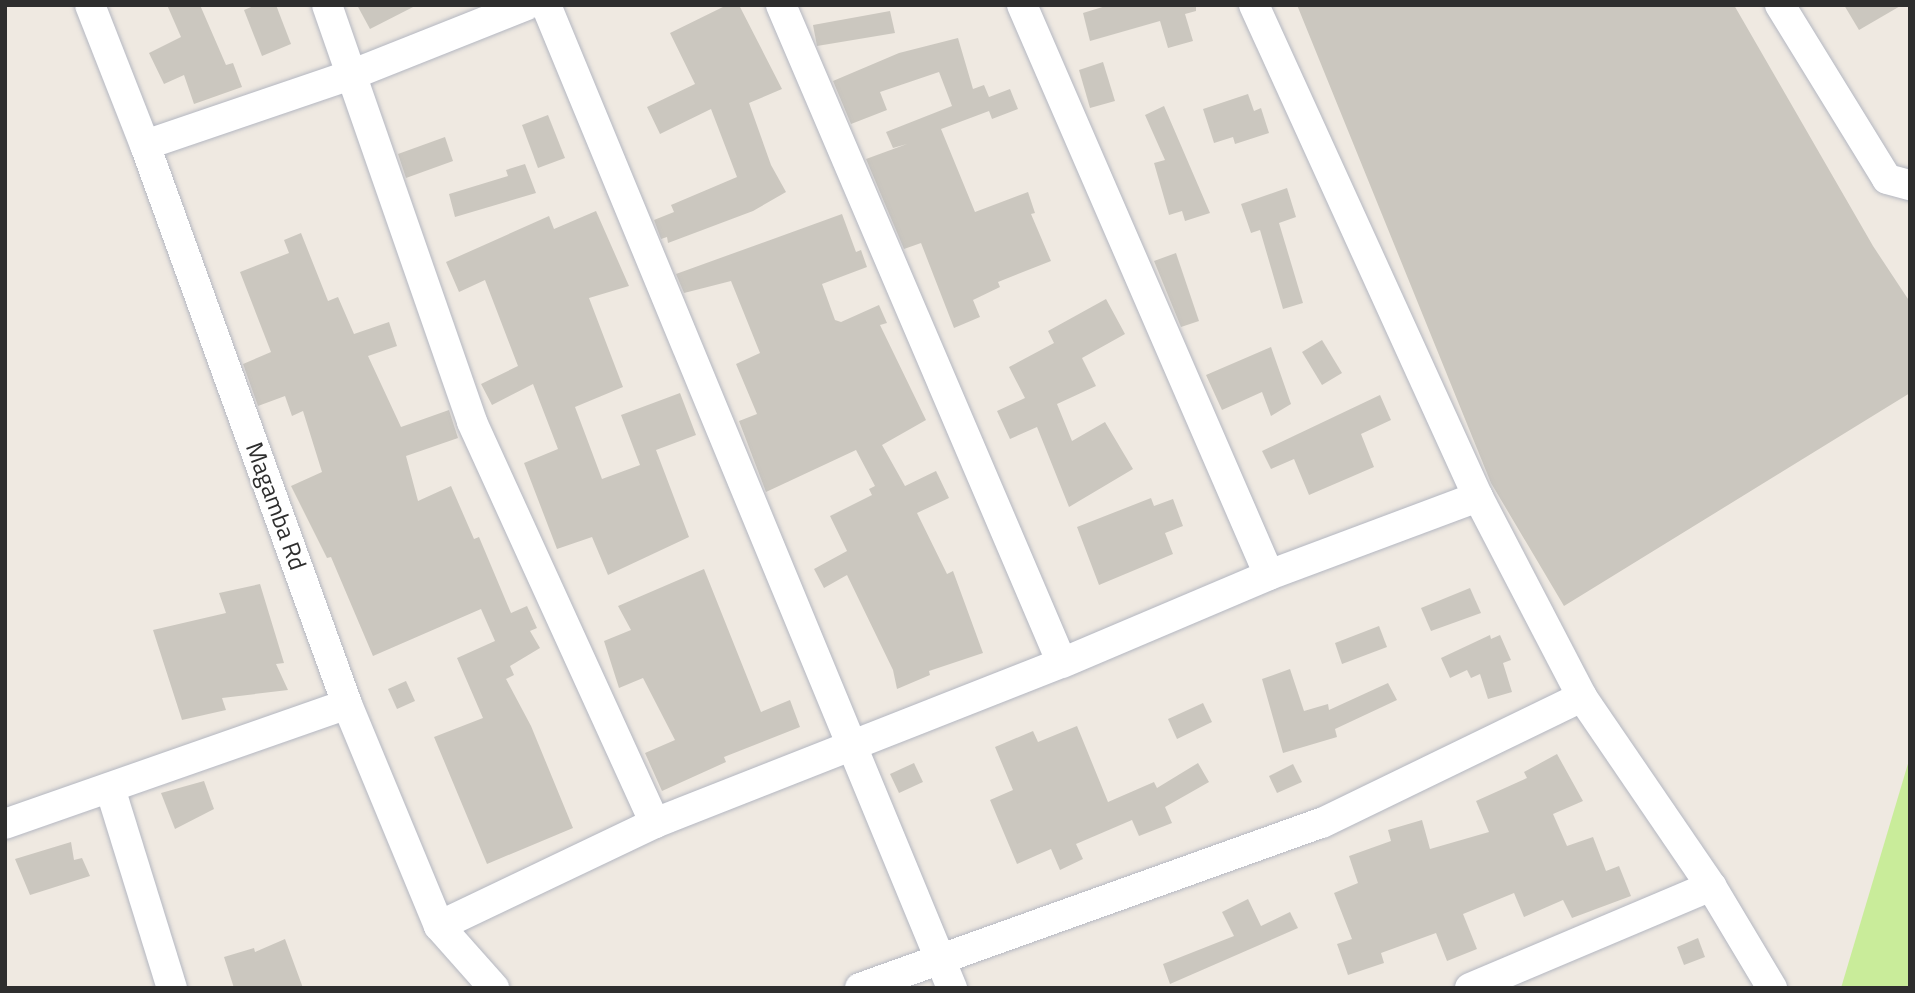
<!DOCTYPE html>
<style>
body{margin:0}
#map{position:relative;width:1915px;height:993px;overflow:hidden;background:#efe9e1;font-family:"Titillium Web",sans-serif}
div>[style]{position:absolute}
.pitch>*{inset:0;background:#c9ec9a}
.building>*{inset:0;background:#cbc7bf}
.roads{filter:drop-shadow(0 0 2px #b4b7c1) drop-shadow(0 0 2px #b4b7c1)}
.minor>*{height:30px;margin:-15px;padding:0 15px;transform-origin:15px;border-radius:15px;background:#fff}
span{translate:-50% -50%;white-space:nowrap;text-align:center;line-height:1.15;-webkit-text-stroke:5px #fff;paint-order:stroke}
.street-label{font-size:24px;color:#2e2e2e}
.frame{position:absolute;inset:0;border:7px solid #2e2e2e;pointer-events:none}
</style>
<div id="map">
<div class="pitch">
<div style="clip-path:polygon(1910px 757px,1910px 988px,1841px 988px)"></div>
</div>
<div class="building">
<div style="clip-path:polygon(167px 5px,200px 5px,226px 65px,233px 63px,242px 87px,194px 104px,184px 75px,164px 84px,149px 53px,181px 37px)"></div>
<div style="clip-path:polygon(256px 5px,276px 5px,291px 44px,262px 56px,244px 10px)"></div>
<div style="clip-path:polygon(357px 5px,417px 5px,370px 29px)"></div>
<div style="clip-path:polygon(727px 5px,739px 5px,782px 89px,749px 103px,771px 165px,786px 192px,753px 211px,668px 243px,667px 237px,661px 239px,654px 220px,674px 212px,671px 205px,737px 177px,711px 109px,660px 134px,647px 107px,695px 84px,670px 33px)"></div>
<div style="clip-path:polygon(1109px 5px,1196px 5px,1196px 11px,1185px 14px,1193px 41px,1168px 48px,1160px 21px,1090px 41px,1083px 13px)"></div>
<div style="clip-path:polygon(1297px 5px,1734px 5px,1873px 246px,1910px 302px,1910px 393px,1564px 606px,1491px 483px)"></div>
<div style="clip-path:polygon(1844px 5px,1902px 5px,1859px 30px)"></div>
<div style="clip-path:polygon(890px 11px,895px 33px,817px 46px,813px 25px)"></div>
<div style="clip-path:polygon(958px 38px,973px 89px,984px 85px,989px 97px,1010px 89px,1018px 109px,992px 119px,989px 111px,941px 129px,975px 212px,1028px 192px,1035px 213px,1031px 214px,1051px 261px,998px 282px,1000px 287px,973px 300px,980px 317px,954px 328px,921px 243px,904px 249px,866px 159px,907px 144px,893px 148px,886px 132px,952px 106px,939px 72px,880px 92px,887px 110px,851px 124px,833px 81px,899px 53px)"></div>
<div style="clip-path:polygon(1103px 62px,1115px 101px,1090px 108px,1079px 70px)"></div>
<div style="clip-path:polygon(1248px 94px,1254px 111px,1261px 108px,1269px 133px,1235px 144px,1233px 137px,1214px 143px,1203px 109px)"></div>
<div style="clip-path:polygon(1164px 106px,1210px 213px,1185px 221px,1182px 211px,1169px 215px,1154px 163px,1165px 160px,1145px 115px)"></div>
<div style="clip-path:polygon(548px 115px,565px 158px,538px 168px,522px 125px)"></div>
<div style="clip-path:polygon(445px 137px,453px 161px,406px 178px,398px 154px)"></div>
<div style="clip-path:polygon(525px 164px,536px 193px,455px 217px,449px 194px,508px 176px,506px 170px)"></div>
<div style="clip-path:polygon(1287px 188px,1296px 217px,1279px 223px,1303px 303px,1283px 309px,1260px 230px,1251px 233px,1241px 204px)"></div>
<div style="clip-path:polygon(596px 211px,629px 286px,589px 298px,623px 387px,575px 407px,602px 479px,640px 465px,621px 415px,680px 393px,696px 435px,656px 450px,689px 537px,608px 575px,592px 537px,557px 549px,524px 463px,558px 449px,533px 384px,492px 405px,481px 384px,518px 366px,485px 280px,459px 292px,446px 262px,549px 216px,554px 229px)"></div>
<div style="clip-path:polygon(842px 214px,856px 252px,861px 250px,867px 267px,822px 284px,835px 320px,841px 322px,879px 305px,887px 323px,880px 325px,926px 420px,882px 445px,905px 486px,936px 471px,949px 498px,917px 513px,947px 574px,953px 571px,983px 653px,929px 671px,930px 675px,897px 689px,893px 670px,847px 575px,824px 588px,814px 569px,847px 551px,830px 516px,872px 495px,869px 489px,875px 486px,856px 450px,766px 492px,739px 421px,757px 414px,736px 364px,760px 353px,731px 281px,684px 293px,676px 274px)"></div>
<div style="clip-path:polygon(301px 233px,328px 301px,338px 297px,354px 334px,389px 322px,397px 346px,368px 356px,401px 427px,449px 410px,458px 438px,406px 456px,418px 501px,451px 486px,474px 539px,479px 537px,511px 613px,527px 606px,537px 628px,530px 631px,540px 648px,510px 666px,514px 675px,506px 679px,531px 726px,573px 828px,487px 864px,434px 737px,483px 718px,457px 658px,495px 641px,481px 609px,373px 656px,331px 557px,327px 558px,291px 486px,322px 472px,303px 411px,292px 416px,285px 396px,258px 406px,243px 364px,271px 352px,240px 272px,289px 253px,284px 240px)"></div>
<div style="clip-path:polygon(1176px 253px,1199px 321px,1181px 327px,1154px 261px)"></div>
<div style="clip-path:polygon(1106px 299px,1125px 334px,1082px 358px,1096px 386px,1057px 404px,1072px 441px,1105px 422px,1133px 469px,1069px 507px,1037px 427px,1010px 439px,997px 411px,1025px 398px,1009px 367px,1054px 343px,1048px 331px)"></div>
<div style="clip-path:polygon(1322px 340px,1342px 373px,1322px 385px,1302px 352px)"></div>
<div style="clip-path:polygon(1271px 347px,1291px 404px,1271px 416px,1262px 392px,1222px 410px,1206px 375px)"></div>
<div style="clip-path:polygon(1380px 395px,1391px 420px,1361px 434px,1374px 467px,1309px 495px,1294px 459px,1271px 469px,1262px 451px)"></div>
<div style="clip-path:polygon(1151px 498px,1154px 506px,1173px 499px,1183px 526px,1165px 533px,1173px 554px,1099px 585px,1077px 527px)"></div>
<div style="clip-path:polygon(704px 569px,761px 712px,790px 700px,800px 727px,724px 757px,726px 762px,662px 791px,645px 753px,675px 740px,643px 678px,619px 688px,604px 641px,631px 630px,618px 606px)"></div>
<div style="clip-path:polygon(260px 584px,284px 663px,276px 664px,288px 690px,222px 698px,226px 710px,182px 720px,153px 630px,226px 613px,219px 593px)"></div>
<div style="clip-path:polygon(1470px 588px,1481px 613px,1431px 631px,1421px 608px)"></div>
<div style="clip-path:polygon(1379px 626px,1387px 647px,1342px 664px,1335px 643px)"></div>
<div style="clip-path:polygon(1490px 635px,1491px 639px,1500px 635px,1511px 660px,1503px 663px,1512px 692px,1488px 699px,1480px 674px,1471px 678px,1467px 670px,1450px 678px,1441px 658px)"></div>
<div style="clip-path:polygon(1290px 669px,1304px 711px,1328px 704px,1329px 710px,1388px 683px,1397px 700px,1335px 729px,1337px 737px,1283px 753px,1262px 679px)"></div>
<div style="clip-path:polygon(406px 681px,415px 701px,397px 709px,388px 689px)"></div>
<div style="clip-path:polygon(1203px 703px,1212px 722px,1177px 739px,1168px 719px)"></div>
<div style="clip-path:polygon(1077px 726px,1108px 802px,1154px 782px,1157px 788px,1198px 763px,1209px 782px,1165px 807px,1172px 823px,1139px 836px,1132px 820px,1076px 844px,1083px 859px,1060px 870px,1051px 849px,1017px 864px,990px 800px,1013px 790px,995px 747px,1033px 731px,1038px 742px)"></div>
<div style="clip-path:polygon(1557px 754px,1583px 801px,1553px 814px,1567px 846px,1593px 837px,1606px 871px,1619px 866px,1631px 896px,1572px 918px,1563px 900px,1524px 917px,1514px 893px,1463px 914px,1477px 949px,1447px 961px,1436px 933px,1381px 953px,1384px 963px,1348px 975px,1337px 944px,1352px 939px,1334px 893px,1358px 883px,1349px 856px,1391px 841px,1388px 830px,1422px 820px,1430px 849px,1489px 832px,1476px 801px,1527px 778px,1524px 772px)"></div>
<div style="clip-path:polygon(914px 763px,923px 782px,899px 793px,890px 774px)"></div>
<div style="clip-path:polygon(1293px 764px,1302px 782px,1277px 793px,1269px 776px)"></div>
<div style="clip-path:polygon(204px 781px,214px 809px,175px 829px,161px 793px)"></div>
<div style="clip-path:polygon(71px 842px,74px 860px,82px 858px,90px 876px,30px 895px,15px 859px)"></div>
<div style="clip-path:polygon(1248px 899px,1261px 926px,1290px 912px,1298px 928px,1170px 984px,1163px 964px,1234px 936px,1222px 912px)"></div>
<div style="clip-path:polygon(1698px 938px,1705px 957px,1684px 965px,1677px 947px)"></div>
<div style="clip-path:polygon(285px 939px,303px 988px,234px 988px,224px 957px,254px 948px,255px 952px)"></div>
</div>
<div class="roads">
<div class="minor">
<div style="left:90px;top:5px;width:150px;rotate:68.6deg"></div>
<div style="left:145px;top:145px;width:594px;rotate:70.13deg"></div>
<div style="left:347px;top:704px;width:240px;rotate:67.5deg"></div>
<div style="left:439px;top:926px;width:83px;rotate:48.4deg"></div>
<div style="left:327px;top:5px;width:441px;rotate:70.8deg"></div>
<div style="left:472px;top:422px;width:441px;rotate:65.5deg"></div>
<div style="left:546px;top:5px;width:1064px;rotate:67.56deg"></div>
<div style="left:781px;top:5px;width:715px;rotate:66.88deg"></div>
<div style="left:1022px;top:5px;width:621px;rotate:66.57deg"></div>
<div style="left:1254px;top:5px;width:541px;rotate:65.52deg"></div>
<div style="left:1478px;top:497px;width:225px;rotate:62.5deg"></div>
<div style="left:1582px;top:697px;width:229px;rotate:55.7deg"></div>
<div style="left:1711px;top:886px;width:119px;rotate:59.1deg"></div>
<div style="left:1780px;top:5px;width:204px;rotate:58.4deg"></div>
<div style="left:1887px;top:179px;width:24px;rotate:15deg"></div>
<div style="left:145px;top:145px;width:218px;rotate:-18.8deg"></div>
<div style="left:351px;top:75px;width:189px;rotate:-21.7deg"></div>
<div style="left:110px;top:788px;width:209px;rotate:72.8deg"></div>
<div style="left:5px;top:824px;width:362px;rotate:-19.3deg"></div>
<div style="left:439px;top:926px;width:239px;rotate:-25.5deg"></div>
<div style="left:655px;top:823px;width:437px;rotate:-21.5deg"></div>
<div style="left:1062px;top:663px;width:225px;rotate:-23deg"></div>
<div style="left:1269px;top:575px;width:223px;rotate:-20.5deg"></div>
<div style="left:860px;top:988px;width:491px;rotate:-19.7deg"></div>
<div style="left:1322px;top:823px;width:289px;rotate:-25.9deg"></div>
<div style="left:1470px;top:988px;width:262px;rotate:-22.9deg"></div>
</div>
</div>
<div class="street-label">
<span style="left:276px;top:506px;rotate:70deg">Magamba Rd</span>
</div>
<div class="frame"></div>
</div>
